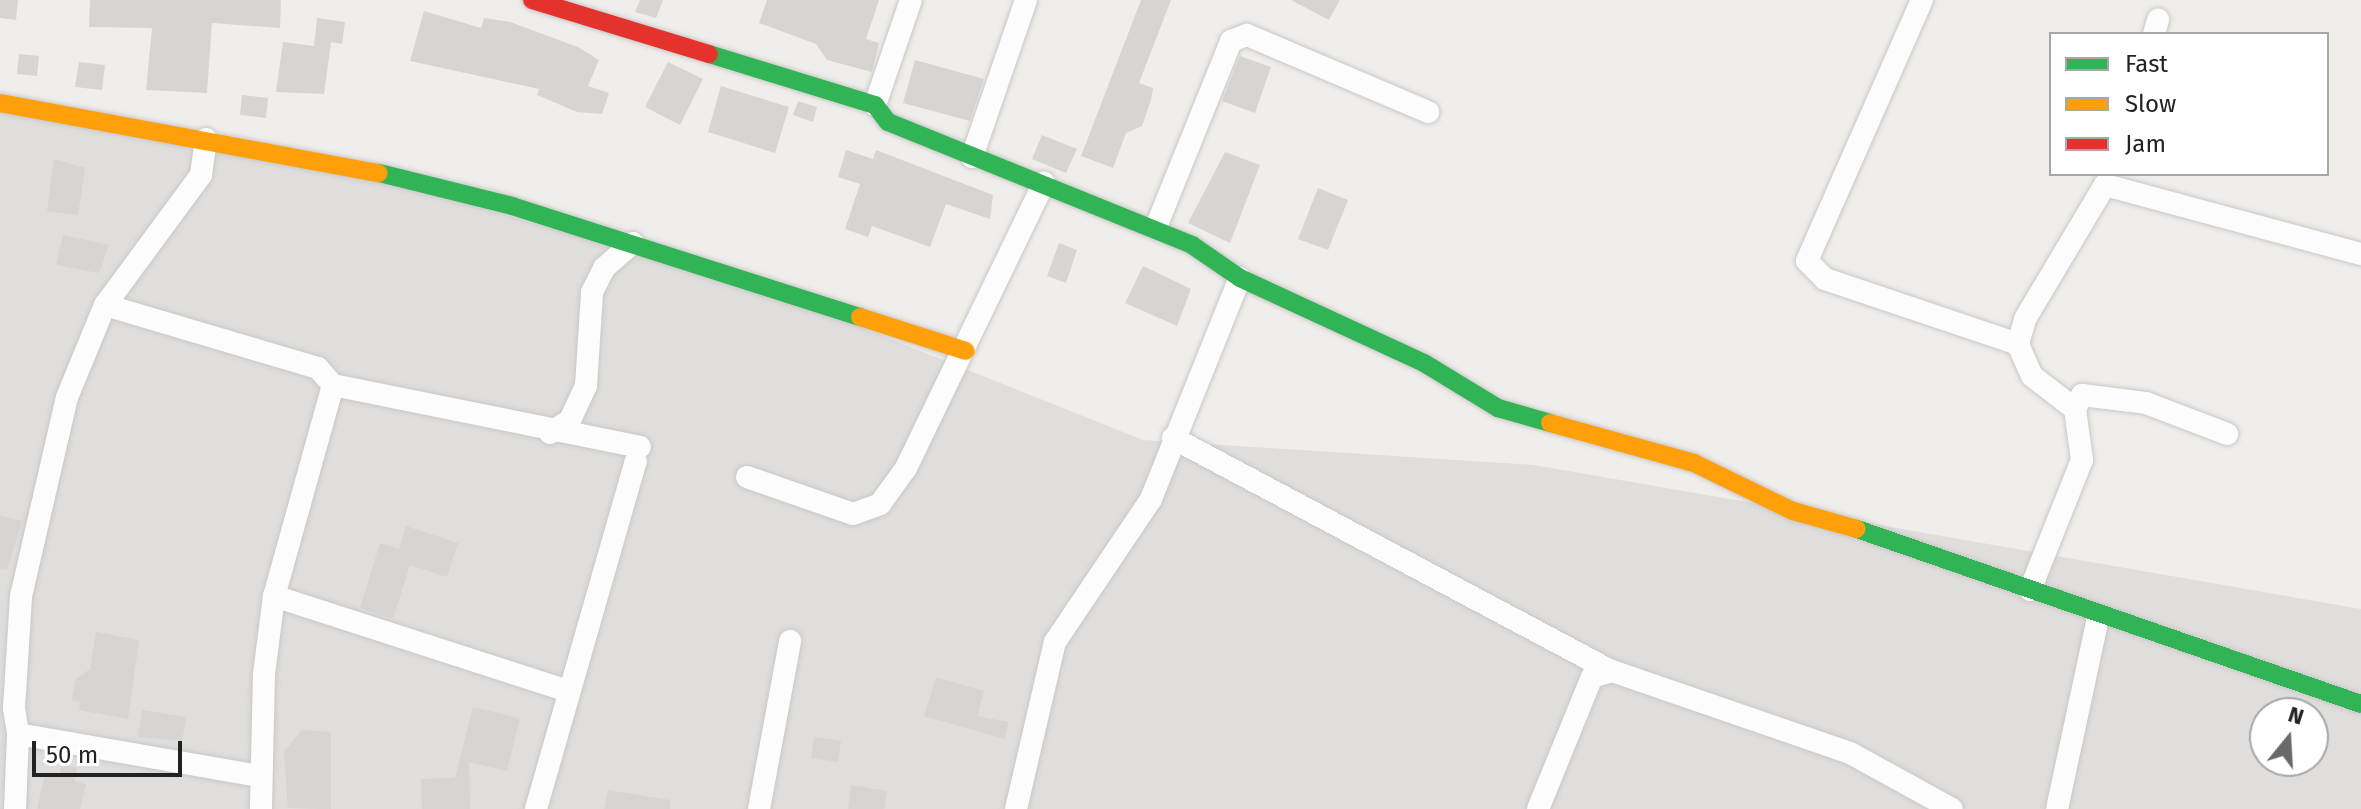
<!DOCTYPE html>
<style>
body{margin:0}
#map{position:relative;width:2361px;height:809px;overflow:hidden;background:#f0eeeb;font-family:"Fira Sans",sans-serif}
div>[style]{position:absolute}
.residential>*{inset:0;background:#dfdedc}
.building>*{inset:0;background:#d7d4d2}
.roads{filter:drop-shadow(0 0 2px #c9c8c7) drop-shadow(0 0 2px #c9c8c7)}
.street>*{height:22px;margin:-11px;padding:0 11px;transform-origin:11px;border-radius:11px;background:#fdfcfc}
.fast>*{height:18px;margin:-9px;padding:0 9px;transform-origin:9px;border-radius:9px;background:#30b455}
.slow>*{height:18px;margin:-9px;padding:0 9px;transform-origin:9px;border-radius:9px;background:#ff9f0a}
.jam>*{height:18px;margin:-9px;padding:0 9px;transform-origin:9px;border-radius:9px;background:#e5322d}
span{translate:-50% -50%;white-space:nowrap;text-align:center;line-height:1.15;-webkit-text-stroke:8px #fff;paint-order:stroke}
.legend{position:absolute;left:2049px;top:32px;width:280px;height:144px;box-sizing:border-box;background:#fff;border:2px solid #a7a7a7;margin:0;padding:10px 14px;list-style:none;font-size:24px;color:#222}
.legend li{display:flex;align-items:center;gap:16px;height:40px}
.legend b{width:40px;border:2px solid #a7a7a7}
.north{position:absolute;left:2249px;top:697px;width:80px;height:80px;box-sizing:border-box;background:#fff;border:2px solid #a7a7a7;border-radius:50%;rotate:18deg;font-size:22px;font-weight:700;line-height:32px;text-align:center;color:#222}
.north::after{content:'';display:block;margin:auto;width:28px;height:36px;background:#6a6968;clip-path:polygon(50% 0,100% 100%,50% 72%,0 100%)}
.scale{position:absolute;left:32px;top:741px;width:150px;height:36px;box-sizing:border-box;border:4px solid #222;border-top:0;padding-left:10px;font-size:24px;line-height:28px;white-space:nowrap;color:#222;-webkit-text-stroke:6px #fff;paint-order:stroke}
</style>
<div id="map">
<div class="residential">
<div style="clip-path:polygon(evenodd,0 96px,279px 151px,765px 289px,1143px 440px,1534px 465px,2361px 609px,2361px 809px,0 809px,0 96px,2265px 713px,2313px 713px,2313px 761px,2265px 761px,2265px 713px)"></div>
</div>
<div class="building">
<div style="clip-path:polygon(0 0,18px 0,16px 20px,0 18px)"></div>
<div style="clip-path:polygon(90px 0,281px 0,280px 28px,212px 23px,207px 93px,146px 90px,152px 28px,89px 27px)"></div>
<div style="clip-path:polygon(640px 0,663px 0,656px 18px,635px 12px)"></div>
<div style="clip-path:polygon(767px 0,879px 0,866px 39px,879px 43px,872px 72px,827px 60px,816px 44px,759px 23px)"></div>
<div style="clip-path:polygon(1141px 0,1171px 0,1139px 83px,1153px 88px,1151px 100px,1142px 126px,1126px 133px,1113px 168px,1081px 156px)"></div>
<div style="clip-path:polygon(1291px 0,1340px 0,1329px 20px)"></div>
<div style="clip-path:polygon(424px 11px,481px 28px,484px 18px,510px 22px,578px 47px,599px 60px,588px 86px,609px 93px,602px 114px,577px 112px,537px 95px,539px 89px,410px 61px)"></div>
<div style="clip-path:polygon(317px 18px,345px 22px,342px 44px,331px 42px,324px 94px,276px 92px,283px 42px,314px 46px)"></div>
<div style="clip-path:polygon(19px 54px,39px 56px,37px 76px,17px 74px)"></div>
<div style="clip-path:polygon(1240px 56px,1271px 67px,1255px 113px,1222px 101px)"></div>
<div style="clip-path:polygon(915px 60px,984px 79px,970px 121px,903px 103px)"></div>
<div style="clip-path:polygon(79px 62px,105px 65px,102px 90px,75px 87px)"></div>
<div style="clip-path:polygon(668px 62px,703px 79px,680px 125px,645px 107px)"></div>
<div style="clip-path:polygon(721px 86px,789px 107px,775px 153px,708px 132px)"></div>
<div style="clip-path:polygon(242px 95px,268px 98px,266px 118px,240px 115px)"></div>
<div style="clip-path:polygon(798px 101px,817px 107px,813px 122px,793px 115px)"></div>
<div style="clip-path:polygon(1042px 135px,1077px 149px,1066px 173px,1032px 159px)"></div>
<div style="clip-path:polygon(846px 150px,873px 159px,876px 150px,993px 195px,990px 219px,946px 204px,930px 247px,872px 226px,868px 237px,845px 229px,860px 184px,838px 177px)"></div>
<div style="clip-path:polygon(1225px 152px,1260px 165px,1230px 243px,1188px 223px)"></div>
<div style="clip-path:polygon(54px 159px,85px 168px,78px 215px,47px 211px)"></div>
<div style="clip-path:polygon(1318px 188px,1348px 200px,1328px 250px,1298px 239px)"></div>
<div style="clip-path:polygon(63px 235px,109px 245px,99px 273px,56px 265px)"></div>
<div style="clip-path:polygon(1059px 243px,1077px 250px,1066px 283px,1047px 276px)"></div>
<div style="clip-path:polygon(1143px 266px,1191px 289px,1177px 326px,1125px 303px)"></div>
<div style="clip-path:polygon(0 516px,22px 521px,7px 570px,0 569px)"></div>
<div style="clip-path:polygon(406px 526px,458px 543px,447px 577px,410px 565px,393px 619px,360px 608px,380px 543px,399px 549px)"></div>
<div style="clip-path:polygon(96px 632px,139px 640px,128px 719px,79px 710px,81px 702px,72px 700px,76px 679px,90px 669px)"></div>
<div style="clip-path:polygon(936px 677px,984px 691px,977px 716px,1008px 722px,1005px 739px,924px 716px)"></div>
<div style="clip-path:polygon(473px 707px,520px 718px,507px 771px,469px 762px,470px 809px,422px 809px,421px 779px,455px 778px)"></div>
<div style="clip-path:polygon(142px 710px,186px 717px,182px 741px,138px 737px)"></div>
<div style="clip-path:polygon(301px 730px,331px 732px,331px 809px,288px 808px,284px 752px)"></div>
<div style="clip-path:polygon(814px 737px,841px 741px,838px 762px,811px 758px)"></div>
<div style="clip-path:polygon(62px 764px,77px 768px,74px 781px,86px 784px,80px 809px,37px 809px,45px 774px,59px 777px)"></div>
<div style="clip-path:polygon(851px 785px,887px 791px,884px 809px,848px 809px)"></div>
<div style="clip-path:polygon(608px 790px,670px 800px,670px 809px,604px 809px)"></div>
</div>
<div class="roads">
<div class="street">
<div style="left:1922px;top:0;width:285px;rotate:113.8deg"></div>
<div style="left:1807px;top:261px;width:25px;rotate:45deg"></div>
<div style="left:1825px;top:279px;width:204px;rotate:18.6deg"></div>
<div style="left:2154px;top:34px;width:15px;rotate:-74deg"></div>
<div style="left:875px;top:105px;width:111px;rotate:-71.1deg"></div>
<div style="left:206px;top:139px;width:36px;rotate:98deg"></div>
<div style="left:201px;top:175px;width:162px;rotate:126.4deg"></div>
<div style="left:105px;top:305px;width:100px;rotate:112.4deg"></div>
<div style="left:67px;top:397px;width:205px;rotate:103deg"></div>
<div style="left:21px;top:597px;width:111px;rotate:93.6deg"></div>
<div style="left:14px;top:708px;width:26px;rotate:81deg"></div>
<div style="left:18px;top:734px;width:244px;rotate:9.9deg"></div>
<div style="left:972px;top:157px;width:166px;rotate:-71deg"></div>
<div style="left:1156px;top:227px;width:201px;rotate:-68deg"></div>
<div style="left:1231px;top:41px;width:17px;rotate:-21deg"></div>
<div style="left:1247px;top:35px;width:197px;rotate:23deg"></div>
<div style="left:105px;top:305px;width:222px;rotate:16.5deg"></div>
<div style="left:318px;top:368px;width:23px;rotate:49deg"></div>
<div style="left:333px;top:385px;width:219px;rotate:105.6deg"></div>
<div style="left:274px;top:596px;width:79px;rotate:97.3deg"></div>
<div style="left:264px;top:674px;width:135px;rotate:91.3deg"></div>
<div style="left:333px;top:385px;width:313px;rotate:11.4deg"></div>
<div style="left:2075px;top:409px;width:54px;rotate:-142.5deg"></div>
<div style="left:2032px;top:376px;width:35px;rotate:-114deg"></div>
<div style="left:2018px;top:344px;width:26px;rotate:-74deg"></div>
<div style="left:2025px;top:319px;width:156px;rotate:-59.2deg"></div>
<div style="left:2105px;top:185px;width:265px;rotate:15.1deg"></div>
<div style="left:550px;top:433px;width:24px;rotate:-33deg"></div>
<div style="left:570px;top:420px;width:38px;rotate:-65deg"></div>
<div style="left:586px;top:386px;width:94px;rotate:-86.3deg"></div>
<div style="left:592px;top:292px;width:27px;rotate:-63deg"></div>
<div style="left:604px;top:268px;width:38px;rotate:-41deg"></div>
<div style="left:1173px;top:438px;width:497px;rotate:28deg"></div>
<div style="left:747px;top:477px;width:112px;rotate:19.2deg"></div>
<div style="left:853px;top:514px;width:29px;rotate:-20deg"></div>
<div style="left:880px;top:504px;width:44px;rotate:-54.2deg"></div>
<div style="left:906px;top:468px;width:317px;rotate:-64.2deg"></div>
<div style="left:2030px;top:590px;width:140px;rotate:-68.2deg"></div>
<div style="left:2082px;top:460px;width:51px;rotate:-97.8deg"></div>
<div style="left:2075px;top:409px;width:16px;rotate:-63deg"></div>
<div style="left:2082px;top:395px;width:64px;rotate:7.1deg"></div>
<div style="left:2146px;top:403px;width:87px;rotate:20.9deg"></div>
<div style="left:274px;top:596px;width:306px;rotate:17.9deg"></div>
<div style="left:15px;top:809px;width:75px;rotate:-87.7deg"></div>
<div style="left:536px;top:809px;width:362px;rotate:-74deg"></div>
<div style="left:759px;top:809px;width:171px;rotate:-79.5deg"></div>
<div style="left:1016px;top:809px;width:171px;rotate:-76.9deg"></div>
<div style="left:1055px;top:642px;width:172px;rotate:-56.1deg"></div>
<div style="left:1151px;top:499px;width:238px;rotate:-68.1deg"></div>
<div style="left:1538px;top:809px;width:143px;rotate:-67.8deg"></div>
<div style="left:1592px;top:677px;width:21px;rotate:-17deg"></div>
<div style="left:1612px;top:671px;width:252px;rotate:19deg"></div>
<div style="left:1850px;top:753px;width:116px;rotate:28.8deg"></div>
<div style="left:2057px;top:809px;width:196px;rotate:-77.9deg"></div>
</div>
<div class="fast">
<div style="left:709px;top:54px;width:174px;rotate:17.1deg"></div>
<div style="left:875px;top:105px;width:21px;rotate:53deg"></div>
<div style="left:888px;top:122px;width:328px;rotate:22deg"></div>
<div style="left:1192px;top:245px;width:58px;rotate:34.5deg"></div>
<div style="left:1240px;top:278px;width:203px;rotate:24.8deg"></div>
<div style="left:1424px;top:363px;width:87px;rotate:31.3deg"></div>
<div style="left:1498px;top:408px;width:54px;rotate:16.1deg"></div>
<div style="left:379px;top:173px;width:137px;rotate:13.9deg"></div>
<div style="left:512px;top:206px;width:365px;rotate:17.7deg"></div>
<div style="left:1857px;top:529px;width:534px;rotate:19.15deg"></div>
</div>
<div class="slow">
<div style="left:0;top:103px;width:385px;rotate:10.5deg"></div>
<div style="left:860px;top:317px;width:111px;rotate:17.8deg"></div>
<div style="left:1550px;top:423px;width:149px;rotate:15.5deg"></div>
<div style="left:1694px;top:463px;width:110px;rotate:25.9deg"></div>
<div style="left:1793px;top:511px;width:66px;rotate:15.7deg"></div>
</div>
<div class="jam">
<div style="left:532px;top:0;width:185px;rotate:17deg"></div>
</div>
</div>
<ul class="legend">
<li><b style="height:10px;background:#30b455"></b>Fast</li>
<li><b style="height:10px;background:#ff9f0a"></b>Slow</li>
<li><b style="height:10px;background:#e5322d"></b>Jam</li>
</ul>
<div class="north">N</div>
<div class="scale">50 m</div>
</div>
